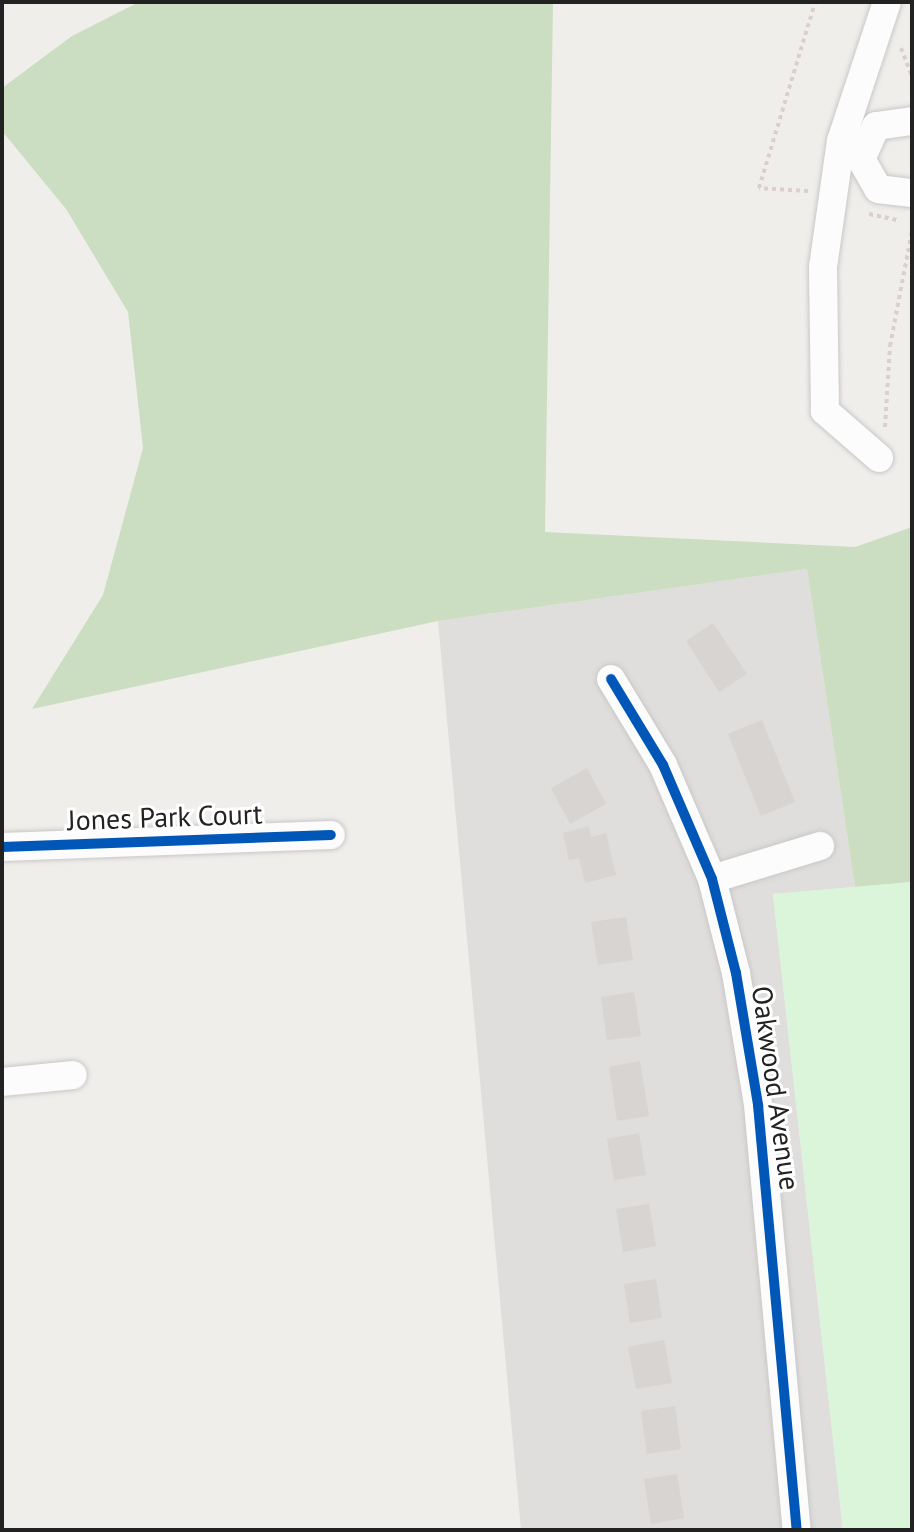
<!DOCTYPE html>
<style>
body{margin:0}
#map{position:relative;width:914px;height:1532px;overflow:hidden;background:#f0eeeb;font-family:"PT Sans",sans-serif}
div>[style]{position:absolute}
.residential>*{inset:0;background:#dfdedc}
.forest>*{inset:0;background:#cbdec1}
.park>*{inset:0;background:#daf5da}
.building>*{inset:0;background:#d7d4d2}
.path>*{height:4px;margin-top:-2px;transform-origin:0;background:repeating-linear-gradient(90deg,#dccecd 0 4px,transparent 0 8px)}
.roads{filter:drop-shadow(0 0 2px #c9c8c7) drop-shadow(0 0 2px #c9c8c7)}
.minor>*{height:28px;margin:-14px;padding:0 14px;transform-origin:14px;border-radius:14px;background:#fdfcfc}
.cycleway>*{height:10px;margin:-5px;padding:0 5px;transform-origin:5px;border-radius:5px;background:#0057b8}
span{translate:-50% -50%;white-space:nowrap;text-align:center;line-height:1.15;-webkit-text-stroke:6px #fff;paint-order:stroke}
.street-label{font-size:28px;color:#222}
.frame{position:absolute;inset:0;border:4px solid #222;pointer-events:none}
</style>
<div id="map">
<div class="residential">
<div style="clip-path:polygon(807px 569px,855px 887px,773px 894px,843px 1530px,521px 1530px,438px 621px)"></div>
</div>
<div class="forest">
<div style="clip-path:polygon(139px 2px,553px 2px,545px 532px,855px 547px,912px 527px,912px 882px,855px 887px,807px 569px,438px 621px,32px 709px,103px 595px,143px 448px,128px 312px,66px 209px,2px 131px,2px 88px,72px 36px)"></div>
</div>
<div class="park">
<div style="clip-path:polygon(912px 882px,912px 1530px,843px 1530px,773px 894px)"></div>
</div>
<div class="building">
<div style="clip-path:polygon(713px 623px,747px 674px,719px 692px,686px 641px)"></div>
<div style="clip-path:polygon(762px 720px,795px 802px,761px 816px,728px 734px)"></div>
<div style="clip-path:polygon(587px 768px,606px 804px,570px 824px,551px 788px)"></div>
<div style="clip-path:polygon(589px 826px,591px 837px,606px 833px,616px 875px,585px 883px,579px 858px,569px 860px,563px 833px)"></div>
<div style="clip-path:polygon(626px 917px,633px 960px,598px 965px,591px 922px)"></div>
<div style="clip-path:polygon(634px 992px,641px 1036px,607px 1040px,601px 997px)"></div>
<div style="clip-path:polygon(640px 1061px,649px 1116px,617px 1121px,609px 1067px)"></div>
<div style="clip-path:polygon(639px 1133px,646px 1175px,614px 1180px,607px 1139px)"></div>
<div style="clip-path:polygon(649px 1204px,656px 1246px,623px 1252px,616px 1209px)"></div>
<div style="clip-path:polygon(656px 1279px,662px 1318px,630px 1323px,624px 1284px)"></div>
<div style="clip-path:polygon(664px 1340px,672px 1383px,636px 1389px,628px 1347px)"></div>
<div style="clip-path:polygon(675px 1406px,681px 1449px,647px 1454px,641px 1411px)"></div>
<div style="clip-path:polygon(677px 1474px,684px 1518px,651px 1524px,644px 1479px)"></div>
</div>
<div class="path">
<div style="left:901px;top:48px;width:31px;rotate:69deg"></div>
<div style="left:808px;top:191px;width:49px;rotate:-176.5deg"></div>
<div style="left:759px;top:188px;width:194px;rotate:-73.2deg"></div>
<div style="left:869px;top:214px;width:30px;rotate:12deg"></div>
<div style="left:885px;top:427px;width:81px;rotate:-86.5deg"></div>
<div style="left:890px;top:346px;width:117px;rotate:-79.2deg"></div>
</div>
<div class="roads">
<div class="minor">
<div style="left:912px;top:121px;width:36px;rotate:172deg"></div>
<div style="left:876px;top:126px;width:36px;rotate:114deg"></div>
<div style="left:861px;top:159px;width:34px;rotate:60deg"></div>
<div style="left:878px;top:189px;width:34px;rotate:7deg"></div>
<div style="left:879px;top:458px;width:72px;rotate:-139deg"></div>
<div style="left:825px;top:411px;width:144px;rotate:-90.8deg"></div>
<div style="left:823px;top:267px;width:127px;rotate:-81.9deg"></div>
<div style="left:841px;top:141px;width:146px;rotate:-71.7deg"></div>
<div style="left:611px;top:679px;width:100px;rotate:58.8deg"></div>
<div style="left:663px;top:765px;width:124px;rotate:66.7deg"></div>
<div style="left:712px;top:879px;width:97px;rotate:75.7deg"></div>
<div style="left:736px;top:973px;width:134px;rotate:80.5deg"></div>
<div style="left:758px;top:1105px;width:427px;rotate:84.8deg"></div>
<div style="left:2px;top:847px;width:329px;rotate:-2.1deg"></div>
<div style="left:712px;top:879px;width:113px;rotate:-17deg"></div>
<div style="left:2px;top:1082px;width:71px;rotate:-5.6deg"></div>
</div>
</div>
<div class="cycleway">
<div style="left:611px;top:679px;width:100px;rotate:58.8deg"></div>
<div style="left:663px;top:765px;width:124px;rotate:66.7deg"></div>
<div style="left:712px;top:879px;width:97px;rotate:75.7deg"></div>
<div style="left:736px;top:973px;width:134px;rotate:80.5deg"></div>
<div style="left:758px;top:1105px;width:427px;rotate:84.8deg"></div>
<div style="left:2px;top:847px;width:329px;rotate:-2.1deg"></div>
</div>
<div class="street-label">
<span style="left:165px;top:817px;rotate:-2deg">Jones Park Court</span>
<span style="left:776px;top:1088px;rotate:82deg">Oakwood Avenue</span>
</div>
<div class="frame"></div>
</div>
